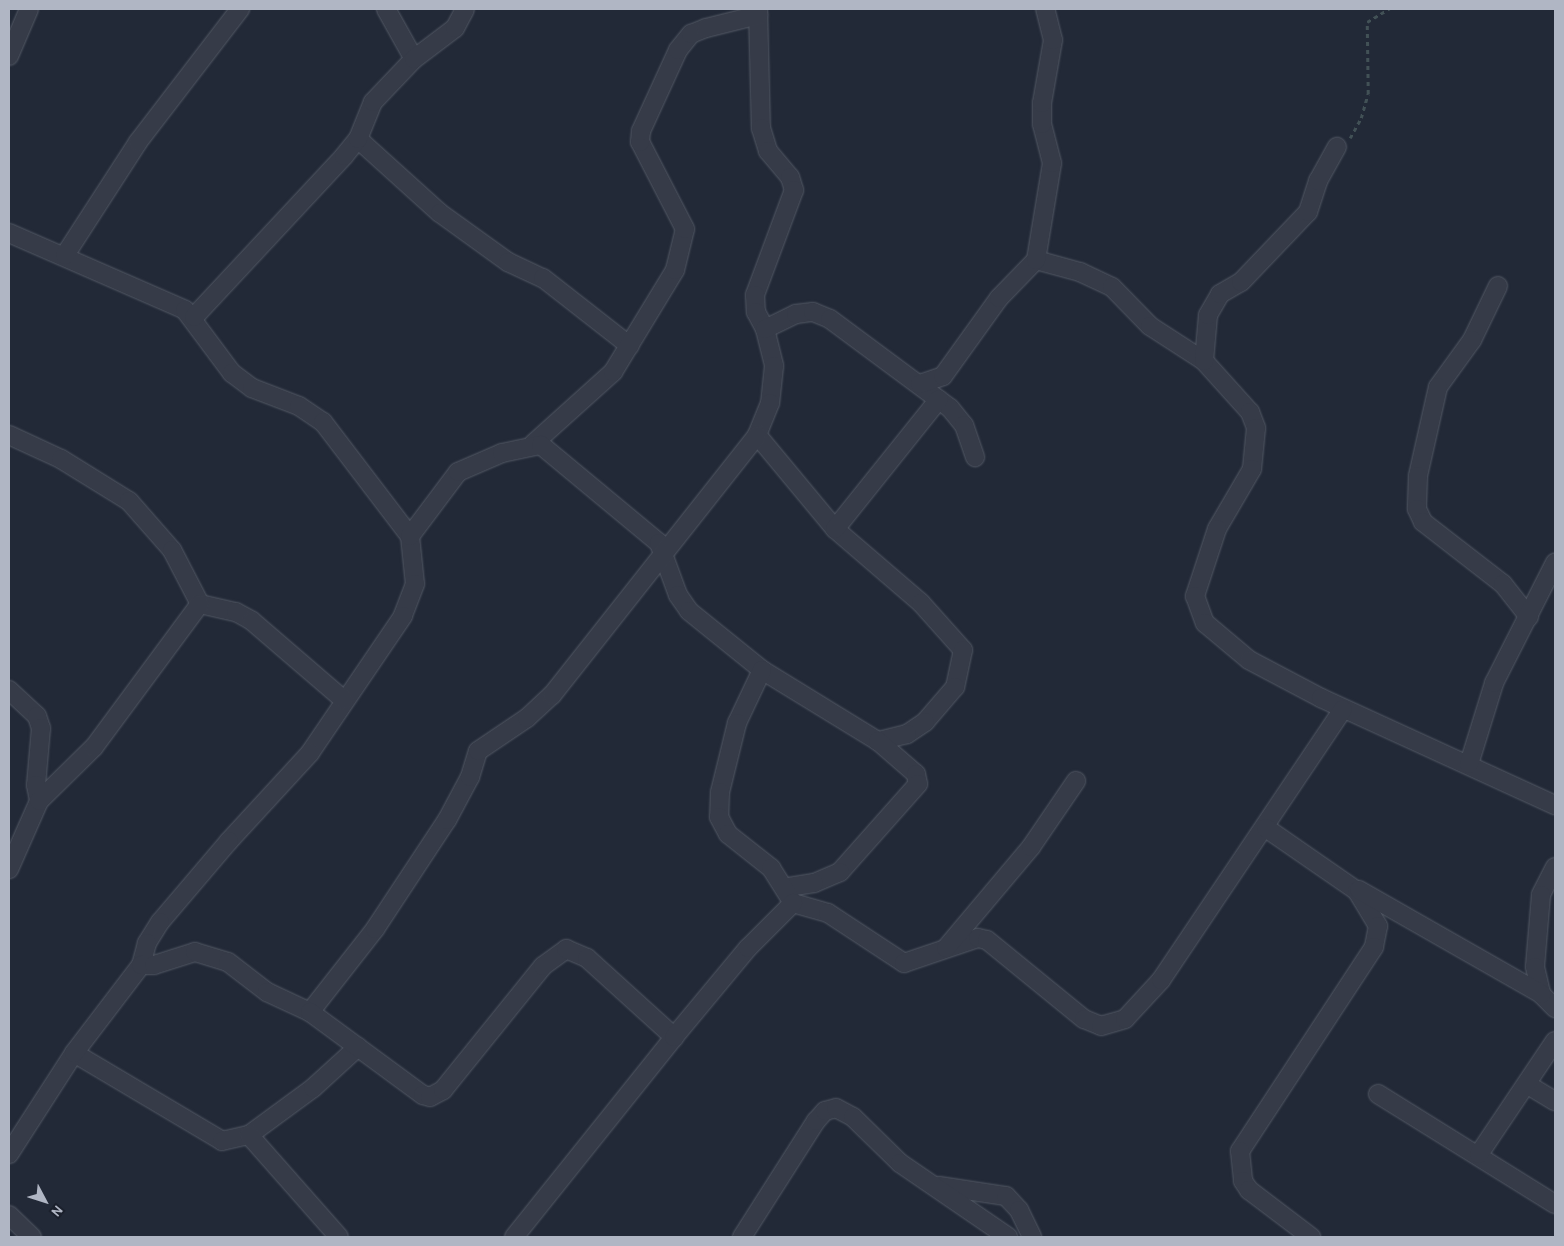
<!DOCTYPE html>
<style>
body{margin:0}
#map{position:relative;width:1564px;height:1246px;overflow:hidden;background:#222937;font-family:Karla,sans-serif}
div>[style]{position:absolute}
.path>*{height:2.5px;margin-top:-1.25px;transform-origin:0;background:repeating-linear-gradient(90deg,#425156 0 4px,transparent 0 8px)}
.roads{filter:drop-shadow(0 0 1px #535965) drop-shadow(0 0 1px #535965)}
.street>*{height:18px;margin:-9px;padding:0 9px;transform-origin:9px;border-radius:9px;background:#363b48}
span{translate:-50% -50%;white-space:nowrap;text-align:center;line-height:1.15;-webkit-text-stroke:4.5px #1b202c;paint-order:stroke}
.frame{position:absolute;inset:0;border:10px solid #b0b6c4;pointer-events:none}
.north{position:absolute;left:20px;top:1176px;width:50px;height:50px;-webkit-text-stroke:4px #1b202c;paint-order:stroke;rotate:130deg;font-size:14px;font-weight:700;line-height:20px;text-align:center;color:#b0b6c4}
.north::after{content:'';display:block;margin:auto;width:18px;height:22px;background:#b0b6c4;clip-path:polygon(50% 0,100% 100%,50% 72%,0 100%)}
</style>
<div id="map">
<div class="path">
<div style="left:1350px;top:138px;width:23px;rotate:-61deg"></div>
<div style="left:1361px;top:118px;width:25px;rotate:-74deg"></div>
<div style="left:1368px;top:94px;width:72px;rotate:-90.8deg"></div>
<div style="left:1367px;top:22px;width:26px;rotate:-31deg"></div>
</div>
<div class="roads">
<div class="street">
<div style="left:386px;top:9px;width:57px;rotate:60.8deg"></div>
<div style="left:758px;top:9px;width:119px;rotate:88.6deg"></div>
<div style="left:761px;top:128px;width:24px;rotate:73deg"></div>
<div style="left:768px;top:151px;width:34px;rotate:50deg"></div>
<div style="left:790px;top:177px;width:14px;rotate:73deg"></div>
<div style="left:794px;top:190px;width:112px;rotate:110.4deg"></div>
<div style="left:755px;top:295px;width:17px;rotate:87deg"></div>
<div style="left:756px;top:312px;width:19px;rotate:62deg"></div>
<div style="left:765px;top:329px;width:38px;rotate:76deg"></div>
<div style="left:774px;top:366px;width:37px;rotate:96deg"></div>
<div style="left:770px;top:403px;width:35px;rotate:112deg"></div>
<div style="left:757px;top:435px;width:122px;rotate:50.3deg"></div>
<div style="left:835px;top:529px;width:113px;rotate:40.7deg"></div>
<div style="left:921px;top:603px;width:63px;rotate:48.2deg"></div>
<div style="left:963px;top:650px;width:38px;rotate:102deg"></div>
<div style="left:955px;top:687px;width:46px;rotate:130.6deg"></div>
<div style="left:925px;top:722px;width:22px;rotate:146deg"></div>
<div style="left:907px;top:734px;width:30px;rotate:166deg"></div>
<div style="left:9px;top:56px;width:51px;rotate:-66.9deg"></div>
<div style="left:358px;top:139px;width:110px;rotate:42.1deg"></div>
<div style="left:440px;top:213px;width:84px;rotate:35.8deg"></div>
<div style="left:508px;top:262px;width:38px;rotate:25deg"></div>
<div style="left:543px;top:278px;width:110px;rotate:38deg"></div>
<div style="left:9px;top:233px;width:192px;rotate:23.6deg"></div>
<div style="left:185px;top:310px;width:79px;rotate:53.3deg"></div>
<div style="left:232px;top:373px;width:25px;rotate:37deg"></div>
<div style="left:252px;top:388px;width:50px;rotate:21deg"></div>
<div style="left:299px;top:406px;width:29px;rotate:34deg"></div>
<div style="left:323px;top:422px;width:143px;rotate:52.7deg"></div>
<div style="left:410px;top:536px;width:48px;rotate:84.1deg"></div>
<div style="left:415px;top:584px;width:34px;rotate:111deg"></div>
<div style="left:403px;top:616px;width:166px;rotate:124.2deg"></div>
<div style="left:310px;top:753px;width:120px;rotate:132.6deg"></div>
<div style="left:229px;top:841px;width:106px;rotate:130.4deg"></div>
<div style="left:160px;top:922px;width:25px;rotate:122deg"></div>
<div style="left:147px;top:943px;width:23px;rotate:105deg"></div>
<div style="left:65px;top:255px;width:135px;rotate:-57.1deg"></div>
<div style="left:138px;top:142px;width:168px;rotate:-52.5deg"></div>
<div style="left:1036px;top:260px;width:46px;rotate:15.3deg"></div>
<div style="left:1080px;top:272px;width:35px;rotate:25deg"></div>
<div style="left:1112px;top:287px;width:54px;rotate:45.7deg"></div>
<div style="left:1150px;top:326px;width:64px;rotate:32.9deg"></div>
<div style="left:1204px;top:361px;width:69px;rotate:48deg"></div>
<div style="left:1250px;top:412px;width:17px;rotate:69deg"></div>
<div style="left:1256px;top:428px;width:41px;rotate:95.6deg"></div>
<div style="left:1252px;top:469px;width:69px;rotate:120.3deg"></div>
<div style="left:1217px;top:529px;width:71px;rotate:108.2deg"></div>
<div style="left:1195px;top:596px;width:29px;rotate:70deg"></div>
<div style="left:1205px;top:623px;width:57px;rotate:40.1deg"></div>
<div style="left:1249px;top:660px;width:81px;rotate:27.8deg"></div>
<div style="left:1321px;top:698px;width:257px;rotate:24.6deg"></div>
<div style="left:1498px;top:286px;width:60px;rotate:115.7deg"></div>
<div style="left:1472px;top:340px;width:58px;rotate:125.9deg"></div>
<div style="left:1438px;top:387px;width:91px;rotate:102.7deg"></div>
<div style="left:1418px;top:476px;width:33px;rotate:92deg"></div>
<div style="left:1417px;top:509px;width:14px;rotate:65deg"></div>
<div style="left:1423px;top:522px;width:101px;rotate:37.8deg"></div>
<div style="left:1503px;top:584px;width:42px;rotate:51.8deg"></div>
<div style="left:194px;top:317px;width:220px;rotate:-47deg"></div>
<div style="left:344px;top:156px;width:22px;rotate:-51deg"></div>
<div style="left:358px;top:139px;width:40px;rotate:-68deg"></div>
<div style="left:373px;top:102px;width:59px;rotate:-46.4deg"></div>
<div style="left:414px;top:59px;width:51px;rotate:-37.1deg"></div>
<div style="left:455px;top:28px;width:21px;rotate:-62deg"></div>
<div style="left:765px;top:329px;width:34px;rotate:-26deg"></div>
<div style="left:796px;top:314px;width:17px;rotate:-7deg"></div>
<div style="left:813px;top:312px;width:18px;rotate:22deg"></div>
<div style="left:830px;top:319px;width:149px;rotate:36.6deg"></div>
<div style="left:950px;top:408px;width:22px;rotate:51deg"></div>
<div style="left:964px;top:425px;width:34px;rotate:71deg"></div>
<div style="left:1204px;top:361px;width:46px;rotate:-85deg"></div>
<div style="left:1208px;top:315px;width:24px;rotate:-60deg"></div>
<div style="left:1220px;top:294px;width:24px;rotate:-30deg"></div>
<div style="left:1241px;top:282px;width:97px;rotate:-46.3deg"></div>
<div style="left:1308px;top:212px;width:33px;rotate:-72deg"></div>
<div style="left:1318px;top:181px;width:39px;rotate:-61deg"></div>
<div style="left:920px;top:384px;width:24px;rotate:-19deg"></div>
<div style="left:943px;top:376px;width:96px;rotate:-54.3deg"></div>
<div style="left:999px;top:298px;width:53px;rotate:-45.8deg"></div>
<div style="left:1036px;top:260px;width:98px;rotate:-80.6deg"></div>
<div style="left:1052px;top:163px;width:40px;rotate:-104.4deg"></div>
<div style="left:1042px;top:124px;width:21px;rotate:-90deg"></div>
<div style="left:1042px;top:103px;width:64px;rotate:-80.1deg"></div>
<div style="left:1053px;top:40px;width:32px;rotate:-104deg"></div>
<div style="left:9px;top:435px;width:57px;rotate:24.8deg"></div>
<div style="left:61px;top:459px;width:80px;rotate:31.7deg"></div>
<div style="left:129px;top:501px;width:65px;rotate:48.7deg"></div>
<div style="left:172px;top:550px;width:61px;rotate:62.6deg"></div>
<div style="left:200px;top:604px;width:37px;rotate:13deg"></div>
<div style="left:236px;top:612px;width:18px;rotate:29deg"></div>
<div style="left:252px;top:621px;width:121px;rotate:40.7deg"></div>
<div style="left:533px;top:444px;width:108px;rotate:-42deg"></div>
<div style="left:613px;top:372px;width:119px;rotate:-58.7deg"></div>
<div style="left:675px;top:270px;width:42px;rotate:-76.3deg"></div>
<div style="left:685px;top:229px;width:98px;rotate:-117.3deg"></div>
<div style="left:640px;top:142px;width:11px;rotate:-85deg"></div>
<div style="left:641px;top:131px;width:89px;rotate:-65.4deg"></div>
<div style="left:678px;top:50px;width:21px;rotate:-51deg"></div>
<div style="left:691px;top:34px;width:16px;rotate:-22deg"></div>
<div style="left:706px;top:28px;width:54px;rotate:-14deg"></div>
<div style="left:835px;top:529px;width:166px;rotate:-51.3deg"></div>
<div style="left:410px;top:536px;width:80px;rotate:-53.1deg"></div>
<div style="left:458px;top:472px;width:48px;rotate:-23.4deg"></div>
<div style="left:502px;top:453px;width:40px;rotate:-12deg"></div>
<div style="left:541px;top:445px;width:153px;rotate:39.7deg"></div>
<div style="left:659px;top:543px;width:55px;rotate:69.9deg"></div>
<div style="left:678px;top:595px;width:19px;rotate:55deg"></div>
<div style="left:689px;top:611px;width:94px;rotate:38.9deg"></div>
<div style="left:762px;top:670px;width:136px;rotate:31.5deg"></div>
<div style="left:878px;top:741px;width:50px;rotate:41deg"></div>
<div style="left:916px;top:774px;width:10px;rotate:79deg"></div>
<div style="left:918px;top:784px;width:118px;rotate:131.6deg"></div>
<div style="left:840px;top:872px;width:28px;rotate:157deg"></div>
<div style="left:814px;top:883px;width:30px;rotate:171deg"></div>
<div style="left:762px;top:670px;width:59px;rotate:115.3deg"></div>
<div style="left:737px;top:723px;width:71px;rotate:103.8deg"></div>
<div style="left:720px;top:792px;width:25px;rotate:92deg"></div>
<div style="left:719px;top:817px;width:19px;rotate:62deg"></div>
<div style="left:728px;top:834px;width:55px;rotate:38.3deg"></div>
<div style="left:771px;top:868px;width:41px;rotate:57.8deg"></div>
<div style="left:793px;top:903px;width:36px;rotate:16deg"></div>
<div style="left:828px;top:913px;width:91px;rotate:33.3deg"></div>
<div style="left:904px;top:963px;width:78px;rotate:-18.7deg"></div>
<div style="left:978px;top:938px;width:9px;rotate:13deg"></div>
<div style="left:987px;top:940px;width:125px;rotate:39.2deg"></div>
<div style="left:1084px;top:1019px;width:18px;rotate:22deg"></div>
<div style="left:1101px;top:1026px;width:25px;rotate:-16deg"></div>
<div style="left:1125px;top:1019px;width:53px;rotate:-47.3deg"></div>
<div style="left:1161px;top:980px;width:326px;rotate:-56.1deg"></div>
<div style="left:9px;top:690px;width:38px;rotate:43deg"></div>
<div style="left:37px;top:716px;width:13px;rotate:72deg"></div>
<div style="left:41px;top:728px;width:57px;rotate:95deg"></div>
<div style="left:36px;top:785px;width:16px;rotate:79deg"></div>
<div style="left:1469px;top:764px;width:85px;rotate:-72.8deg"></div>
<div style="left:1494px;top:683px;width:135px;rotate:-63.1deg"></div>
<div style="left:1266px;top:828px;width:111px;rotate:34.7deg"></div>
<div style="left:1357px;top:891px;width:41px;rotate:59deg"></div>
<div style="left:1378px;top:926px;width:21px;rotate:101deg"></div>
<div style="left:1374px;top:947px;width:244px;rotate:123.3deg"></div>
<div style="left:1240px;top:1151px;width:30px;rotate:84deg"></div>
<div style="left:1243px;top:1181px;width:11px;rotate:56deg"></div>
<div style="left:1249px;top:1190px;width:78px;rotate:37.2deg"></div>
<div style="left:1555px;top:867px;width:31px;rotate:117deg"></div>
<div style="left:1541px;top:895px;width:72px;rotate:94.8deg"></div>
<div style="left:1535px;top:967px;width:28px;rotate:77deg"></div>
<div style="left:1541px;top:994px;width:20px;rotate:45deg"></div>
<div style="left:9px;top:869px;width:74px;rotate:-66.2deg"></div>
<div style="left:39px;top:801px;width:77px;rotate:-44.5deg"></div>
<div style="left:94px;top:747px;width:178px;rotate:-53.5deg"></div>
<div style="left:1359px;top:890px;width:210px;rotate:29.7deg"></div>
<div style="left:946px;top:948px;width:132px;rotate:-49.9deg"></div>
<div style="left:1031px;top:847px;width:80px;rotate:-55.7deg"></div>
<div style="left:310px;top:1012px;width:105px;rotate:-51.9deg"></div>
<div style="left:375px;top:929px;width:131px;rotate:-56.6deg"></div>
<div style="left:447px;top:820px;width:49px;rotate:-61.9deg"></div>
<div style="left:470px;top:777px;width:27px;rotate:-73deg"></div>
<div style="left:478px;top:751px;width:59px;rotate:-34deg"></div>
<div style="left:527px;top:718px;width:34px;rotate:-43deg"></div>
<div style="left:552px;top:695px;width:331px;rotate:-51.7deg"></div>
<div style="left:74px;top:1053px;width:172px;rotate:30.7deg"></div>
<div style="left:222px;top:1141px;width:28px;rotate:-13deg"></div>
<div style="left:249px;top:1135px;width:79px;rotate:-36.3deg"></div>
<div style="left:313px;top:1088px;width:61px;rotate:-42.3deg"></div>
<div style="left:1528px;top:1085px;width:31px;rotate:31deg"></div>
<div style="left:1378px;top:1094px;width:208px;rotate:31.9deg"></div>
<div style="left:249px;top:1135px;width:136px;rotate:48.6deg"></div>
<div style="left:9px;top:1154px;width:120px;rotate:-57.2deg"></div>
<div style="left:74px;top:1053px;width:111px;rotate:-52.7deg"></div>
<div style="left:141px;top:965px;width:13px"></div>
<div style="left:154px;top:965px;width:43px;rotate:-17.6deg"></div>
<div style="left:195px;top:952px;width:34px;rotate:17deg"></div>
<div style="left:228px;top:962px;width:49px;rotate:37.6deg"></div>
<div style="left:267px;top:992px;width:47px;rotate:24.9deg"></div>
<div style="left:310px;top:1012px;width:140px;rotate:36.3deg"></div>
<div style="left:423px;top:1095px;width:7px;rotate:16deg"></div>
<div style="left:430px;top:1097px;width:15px;rotate:-28deg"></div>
<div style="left:443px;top:1090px;width:159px;rotate:-51.1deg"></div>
<div style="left:543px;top:966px;width:29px;rotate:-36deg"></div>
<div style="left:566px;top:949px;width:23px;rotate:23deg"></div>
<div style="left:587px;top:958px;width:118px;rotate:42.2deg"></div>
<div style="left:1479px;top:1154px;width:136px;rotate:-56.1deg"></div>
<div style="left:939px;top:1186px;width:68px;rotate:8.5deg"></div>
<div style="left:1006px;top:1196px;width:19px;rotate:47deg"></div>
<div style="left:1019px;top:1210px;width:30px;rotate:64deg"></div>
<div style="left:9px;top:1215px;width:32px;rotate:44deg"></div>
<div style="left:514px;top:1237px;width:256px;rotate:-51.3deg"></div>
<div style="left:674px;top:1037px;width:116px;rotate:-50.3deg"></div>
<div style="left:748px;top:948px;width:64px;rotate:-45deg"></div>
<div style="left:742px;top:1237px;width:138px;rotate:-57.5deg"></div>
<div style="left:816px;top:1121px;width:13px;rotate:-48deg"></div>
<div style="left:825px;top:1111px;width:11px;rotate:-15deg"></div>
<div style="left:836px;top:1108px;width:19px;rotate:28deg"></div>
<div style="left:853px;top:1117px;width:66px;rotate:44.4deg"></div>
<div style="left:900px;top:1163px;width:131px;rotate:34.4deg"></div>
</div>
</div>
<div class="frame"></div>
<div class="north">N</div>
</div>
